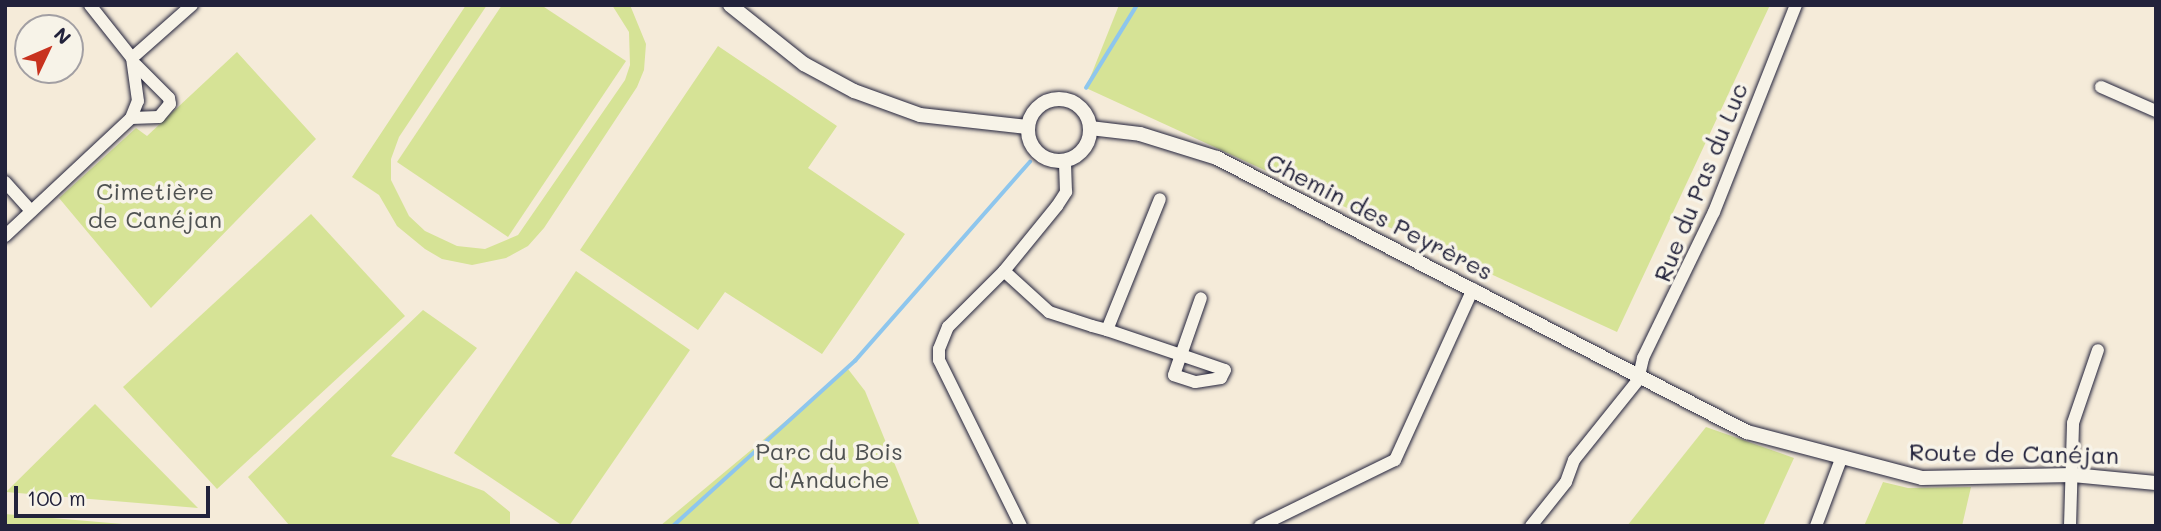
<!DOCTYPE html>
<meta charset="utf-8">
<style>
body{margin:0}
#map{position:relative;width:2161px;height:531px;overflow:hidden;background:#f5ebd9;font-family:Mali,sans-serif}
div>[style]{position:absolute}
.green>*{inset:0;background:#d6e396}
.stream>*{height:3.5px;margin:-1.75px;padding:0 1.75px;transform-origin:1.75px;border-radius:1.75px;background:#8ec6ed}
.roads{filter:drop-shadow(0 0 2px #22223b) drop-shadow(0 0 2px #22223b)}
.minor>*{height:12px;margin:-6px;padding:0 6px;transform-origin:6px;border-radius:6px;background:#f7f3e8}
.tertiary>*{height:14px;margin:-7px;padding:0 7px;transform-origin:7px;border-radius:7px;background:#f7f3e8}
.tertiary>.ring{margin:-7px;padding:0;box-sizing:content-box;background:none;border:14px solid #f7f3e8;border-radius:50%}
span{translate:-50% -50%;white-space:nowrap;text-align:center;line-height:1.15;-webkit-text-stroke:7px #f7f3e8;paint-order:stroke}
.street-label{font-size:24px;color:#22223b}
.park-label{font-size:24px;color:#4f5252}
.frame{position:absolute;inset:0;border:7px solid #22223b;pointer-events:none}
.north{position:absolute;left:14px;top:14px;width:70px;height:70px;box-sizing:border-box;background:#f7f3e8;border:2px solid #a29fa3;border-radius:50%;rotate:46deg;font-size:19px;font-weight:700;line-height:28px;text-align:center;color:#22223b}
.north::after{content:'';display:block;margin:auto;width:24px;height:32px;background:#c8321e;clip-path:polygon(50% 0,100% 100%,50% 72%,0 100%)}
.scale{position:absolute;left:14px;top:486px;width:196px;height:32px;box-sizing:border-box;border:4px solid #22223b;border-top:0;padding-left:9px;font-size:21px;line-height:24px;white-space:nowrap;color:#22223b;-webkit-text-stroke:5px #f7f3e8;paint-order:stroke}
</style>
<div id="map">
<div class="green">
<div style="clip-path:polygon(466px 5px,487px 5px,399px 137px,391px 159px,391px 180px,409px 216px,425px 231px,457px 246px,485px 249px,518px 235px,625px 80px,630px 65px,629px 32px,612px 5px,630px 5px,646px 44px,644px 70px,637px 87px,544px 228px,528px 246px,506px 258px,472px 265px,442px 259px,425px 249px,397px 226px,379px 195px,352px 177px)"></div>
<div style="clip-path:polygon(502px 5px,541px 5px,626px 61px,508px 237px,397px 162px)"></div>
<div style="clip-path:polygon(1119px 5px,1770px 5px,1617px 332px,1086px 88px)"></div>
<div style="clip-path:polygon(718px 46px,837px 126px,808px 168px,905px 234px,822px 354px,725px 292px,698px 330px,580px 250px)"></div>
<div style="clip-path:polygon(237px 52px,316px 139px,151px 308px,59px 198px,136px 128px,147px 136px)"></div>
<div style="clip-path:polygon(311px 214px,405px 316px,217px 489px,123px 387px)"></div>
<div style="clip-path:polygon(576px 271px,690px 350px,569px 526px,563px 526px,454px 453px)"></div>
<div style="clip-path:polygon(423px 310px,477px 348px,391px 456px,484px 491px,510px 512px,510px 526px,289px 525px,248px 477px)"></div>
<div style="clip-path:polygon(848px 369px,865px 391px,920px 526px,660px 526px)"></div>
<div style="clip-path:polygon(95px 404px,198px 508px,6px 492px)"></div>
<div style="clip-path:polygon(1706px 427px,1794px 458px,1763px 526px,1627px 526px)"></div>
<div style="clip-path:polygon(1883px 482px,1908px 488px,1971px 487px,1962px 526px,1864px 526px)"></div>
<div style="clip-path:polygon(5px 514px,146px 526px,5px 526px)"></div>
</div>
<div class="stream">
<div style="left:1086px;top:88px;width:97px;rotate:-58.4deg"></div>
<div style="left:673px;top:526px;width:246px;rotate:-42.2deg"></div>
<div style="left:855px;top:361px;width:265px;rotate:-48.7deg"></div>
</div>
<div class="roads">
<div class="minor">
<div style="left:132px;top:58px;width:80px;rotate:-41.5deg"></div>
<div style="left:2101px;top:87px;width:60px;rotate:23.6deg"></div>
<div style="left:131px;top:118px;width:28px;rotate:-2deg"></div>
<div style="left:159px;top:117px;width:17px;rotate:-50deg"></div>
<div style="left:170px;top:104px;width:6px;rotate:-99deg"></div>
<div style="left:169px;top:98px;width:47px;rotate:-135deg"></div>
<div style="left:5px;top:182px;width:39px;rotate:48deg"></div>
<div style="left:5px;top:236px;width:173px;rotate:-43.1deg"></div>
<div style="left:131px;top:118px;width:18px;rotate:-68deg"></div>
<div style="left:138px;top:101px;width:43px;rotate:-97.9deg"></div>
<div style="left:132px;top:58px;width:68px;rotate:-128.4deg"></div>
<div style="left:1004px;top:271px;width:61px;rotate:42.3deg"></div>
<div style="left:1049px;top:312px;width:45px;rotate:18deg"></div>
<div style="left:1092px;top:326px;width:16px;rotate:15deg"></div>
<div style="left:1107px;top:330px;width:78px;rotate:18.7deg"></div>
<div style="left:1181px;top:355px;width:46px;rotate:18.8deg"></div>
<div style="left:1225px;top:370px;width:9px;rotate:117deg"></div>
<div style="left:1221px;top:378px;width:26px;rotate:171deg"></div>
<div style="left:1195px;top:382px;width:22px;rotate:-162deg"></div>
<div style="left:1174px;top:375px;width:21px;rotate:-71deg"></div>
<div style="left:1181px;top:355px;width:60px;rotate:-70.7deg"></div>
<div style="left:1107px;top:330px;width:141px;rotate:-68deg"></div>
<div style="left:1021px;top:526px;width:185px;rotate:-116.3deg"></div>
<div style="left:939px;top:360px;width:11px;rotate:-90deg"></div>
<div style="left:939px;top:349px;width:24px;rotate:-68deg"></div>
<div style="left:948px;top:327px;width:79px;rotate:-45deg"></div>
<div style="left:1004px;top:271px;width:84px;rotate:-50.8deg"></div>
<div style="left:1057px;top:206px;width:17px;rotate:-57deg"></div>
<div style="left:1066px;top:192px;width:31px;rotate:-92deg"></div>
<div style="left:1260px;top:526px;width:150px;rotate:-26.1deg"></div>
<div style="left:1395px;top:460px;width:188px;rotate:-65.5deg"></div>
<div style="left:1531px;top:526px;width:56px;rotate:-51.5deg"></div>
<div style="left:1566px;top:482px;width:23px;rotate:-70deg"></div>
<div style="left:1574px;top:460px;width:102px;rotate:-51.3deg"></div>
<div style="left:1638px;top:380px;width:23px;rotate:-77deg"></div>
<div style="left:1643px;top:358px;width:162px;rotate:-64.1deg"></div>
<div style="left:1714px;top:212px;width:223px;rotate:-68.4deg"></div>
<div style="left:1816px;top:526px;width:72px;rotate:-69.5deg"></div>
<div style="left:2070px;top:526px;width:103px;rotate:-88.3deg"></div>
<div style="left:2073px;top:423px;width:77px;rotate:-71.1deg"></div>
</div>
<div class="tertiary">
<div style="left:730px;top:5px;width:95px;rotate:38.6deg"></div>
<div style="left:804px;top:64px;width:57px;rotate:28.4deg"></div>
<div style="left:854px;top:91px;width:70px;rotate:20deg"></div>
<div style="left:920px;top:115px;width:108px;rotate:6.4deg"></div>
<div class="ring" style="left:1028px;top:99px;width:48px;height:48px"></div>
<div style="left:1090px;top:128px;width:50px;rotate:6.8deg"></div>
<div style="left:1140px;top:134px;width:81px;rotate:17.3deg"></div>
<div style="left:1217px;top:158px;width:597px;rotate:27.34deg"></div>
<div style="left:1747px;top:432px;width:181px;rotate:14.7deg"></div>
<div style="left:1922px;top:478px;width:151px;rotate:-1.1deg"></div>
<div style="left:2073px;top:475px;width:83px;rotate:5.5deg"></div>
</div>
</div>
<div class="street-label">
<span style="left:1700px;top:182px;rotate:-68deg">Rue du Pas du Luc</span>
<span style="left:1380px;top:216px;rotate:27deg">Chemin des Peyrères</span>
<span style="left:2014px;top:453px;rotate:1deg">Route de Canéjan</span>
</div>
<div class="park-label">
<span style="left:155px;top:205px">Cimetière<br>de Canéjan</span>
<span style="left:829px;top:465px">Parc du Bois<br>d'Anduche</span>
</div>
<div class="frame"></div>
<div class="north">N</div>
<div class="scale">100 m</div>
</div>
